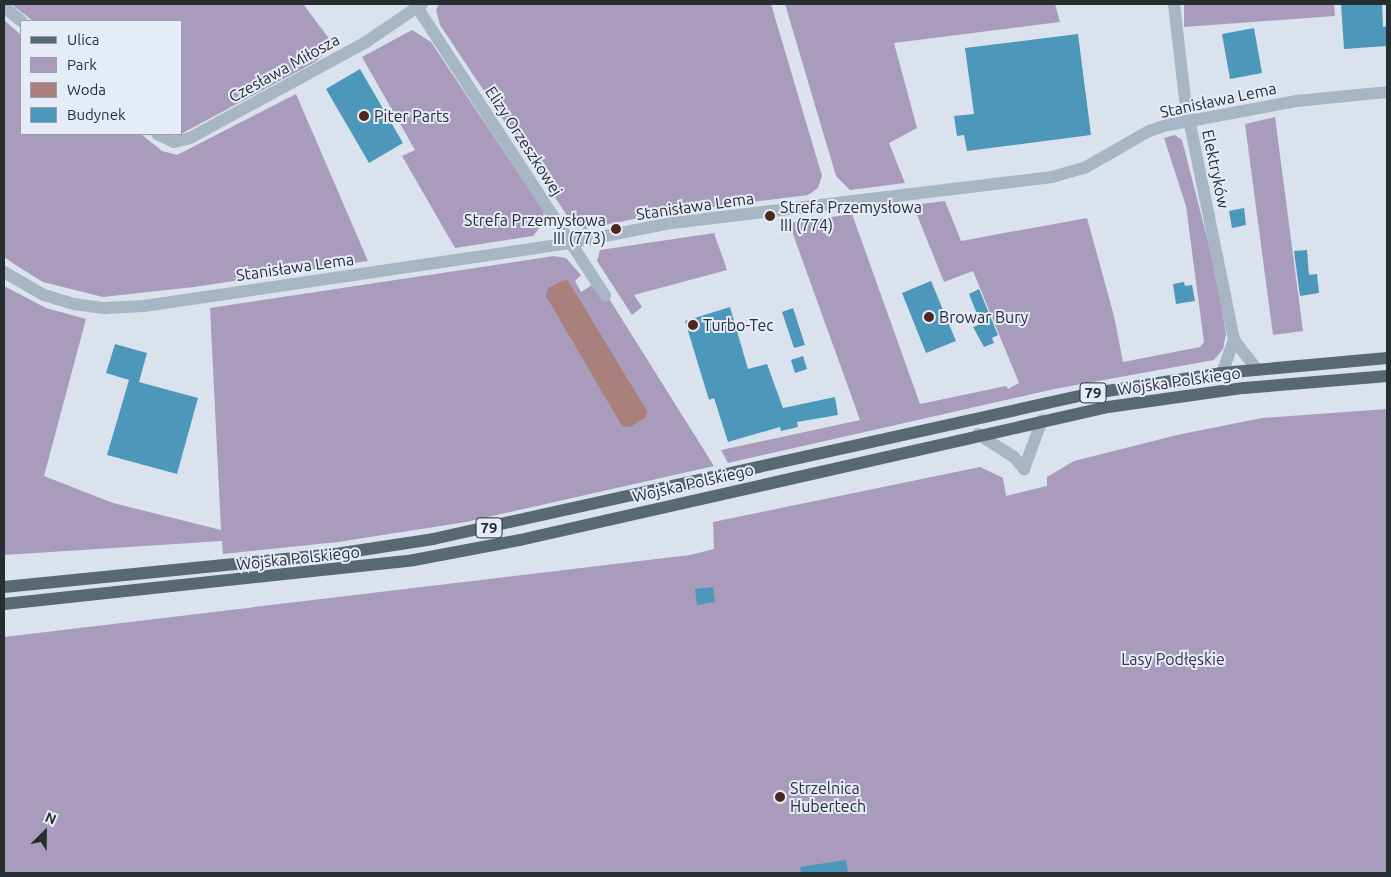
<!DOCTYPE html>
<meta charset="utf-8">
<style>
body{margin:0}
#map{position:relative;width:1391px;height:877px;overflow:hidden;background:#dae2ee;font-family:Ubuntu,sans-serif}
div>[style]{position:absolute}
.green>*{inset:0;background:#a89bbc}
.water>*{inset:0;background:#a9807c}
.building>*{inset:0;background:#4d98ba}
.minor>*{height:12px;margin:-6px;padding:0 6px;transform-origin:6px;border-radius:6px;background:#a7b5c5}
.major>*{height:12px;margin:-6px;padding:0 6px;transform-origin:6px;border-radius:6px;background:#596973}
.dots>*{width:14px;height:14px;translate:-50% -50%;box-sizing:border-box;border:2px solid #e5ecf7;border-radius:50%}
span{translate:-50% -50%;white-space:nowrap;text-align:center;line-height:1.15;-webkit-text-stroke:4px #e5ecf7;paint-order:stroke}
.shield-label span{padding:1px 4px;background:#e5ecf7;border:1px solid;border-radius:4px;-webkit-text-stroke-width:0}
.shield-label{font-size:15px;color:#272e32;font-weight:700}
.street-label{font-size:16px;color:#272e32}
.poi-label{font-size:16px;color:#272e32}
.left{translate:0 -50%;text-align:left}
.right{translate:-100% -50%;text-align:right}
.park-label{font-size:16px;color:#3b2d4e}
.frame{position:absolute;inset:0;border:5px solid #272e32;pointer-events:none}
.legend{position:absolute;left:20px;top:20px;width:162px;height:115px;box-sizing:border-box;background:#e5ecf7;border:1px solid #99a0a8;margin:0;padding:6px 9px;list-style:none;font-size:15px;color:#272e32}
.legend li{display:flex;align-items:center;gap:10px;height:25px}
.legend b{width:25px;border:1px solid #99a0a8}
.north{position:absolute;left:20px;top:807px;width:50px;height:50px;-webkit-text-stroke:4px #e5ecf7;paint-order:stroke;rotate:23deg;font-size:14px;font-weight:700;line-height:20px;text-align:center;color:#272e32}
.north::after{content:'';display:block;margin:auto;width:18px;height:22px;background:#272e32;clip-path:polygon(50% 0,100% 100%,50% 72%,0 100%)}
</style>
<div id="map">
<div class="green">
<div style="clip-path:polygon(11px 4px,303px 4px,334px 45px,315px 62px,181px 134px,181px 21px,33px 21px)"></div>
<div style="clip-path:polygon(439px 4px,771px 4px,822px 176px,818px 188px,808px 195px,669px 212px,585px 229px,574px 226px,440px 25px,436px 10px)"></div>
<div style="clip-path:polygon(785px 4px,1055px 4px,1060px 22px,894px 43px,917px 128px,889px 143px,905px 183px,850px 190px,836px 176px)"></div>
<div style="clip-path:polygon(1184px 4px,1334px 4px,1335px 16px,1184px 27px)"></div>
<div style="clip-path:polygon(4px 20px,21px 35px,21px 134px,141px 134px,162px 151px,177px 155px,296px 94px,368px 261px,194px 287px,103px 297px,43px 282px,14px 264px,4px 257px)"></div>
<div style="clip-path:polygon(412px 30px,431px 42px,544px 212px,541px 226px,533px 236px,455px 248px,402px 156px,415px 150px,362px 57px)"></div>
<div style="clip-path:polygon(1275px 117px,1303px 331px,1273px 335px,1245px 124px)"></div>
<div style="clip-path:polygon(1175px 135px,1182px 140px,1215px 269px,1226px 334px,1223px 349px,1214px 360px,1054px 389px,728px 463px,721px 450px,860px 420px,789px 223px,852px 214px,920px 404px,1006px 386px,1008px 389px,1019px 383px,973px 271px,944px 282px,913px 205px,945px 201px,961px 241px,1087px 218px,1114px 316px,1123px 362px,1200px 347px,1204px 342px,1186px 206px,1164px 138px)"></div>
<div style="clip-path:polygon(714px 233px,727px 270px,634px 295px,642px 307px,632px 315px,597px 261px,600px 250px)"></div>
<div style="clip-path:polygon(554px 256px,566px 258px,581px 275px,575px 281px,581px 292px,595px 283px,603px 289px,714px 466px,466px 522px,338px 542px,223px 554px,222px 541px,4px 555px,4px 286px,46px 308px,86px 319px,44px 476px,113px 503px,221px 530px,210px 308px)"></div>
<div style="clip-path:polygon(1387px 409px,1387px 873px,4px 873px,4px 637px,690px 555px,714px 549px,713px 522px,980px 467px,1003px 478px,1006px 496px,1047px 486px,1047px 477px,1074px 461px,1177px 435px,1262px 418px)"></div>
</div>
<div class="water">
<div style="clip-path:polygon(567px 279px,647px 411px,646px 417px,630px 427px,622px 426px,546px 296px,548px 288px)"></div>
</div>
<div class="building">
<div style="clip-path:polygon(1341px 4px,1382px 4px,1383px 27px,1387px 26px,1387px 46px,1344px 49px)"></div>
<div style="clip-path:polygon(1254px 28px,1262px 73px,1230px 79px,1222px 34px)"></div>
<div style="clip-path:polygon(1078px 34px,1091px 135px,967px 151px,964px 135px,957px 136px,954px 116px,974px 114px,965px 48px)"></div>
<div style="clip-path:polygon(360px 69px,403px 143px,369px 163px,326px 89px)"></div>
<div style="clip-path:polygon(1244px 208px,1246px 225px,1232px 228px,1229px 211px)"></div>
<div style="clip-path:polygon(1307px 250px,1309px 275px,1317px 274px,1319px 293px,1300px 296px,1294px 251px)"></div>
<div style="clip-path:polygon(931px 281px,956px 341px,926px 353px,902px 293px)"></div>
<div style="clip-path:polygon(1184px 282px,1185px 286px,1192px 285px,1195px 301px,1176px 304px,1173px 284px)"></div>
<div style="clip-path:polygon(979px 289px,998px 335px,992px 338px,994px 343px,984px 347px,973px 327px,981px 324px,969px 294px)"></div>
<div style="clip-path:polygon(730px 307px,748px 369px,767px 364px,783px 408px,835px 397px,838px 415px,797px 422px,798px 427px,781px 431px,780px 427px,728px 442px,714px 398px,709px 400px,685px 321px)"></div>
<div style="clip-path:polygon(793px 308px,805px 345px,794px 348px,782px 312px)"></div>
<div style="clip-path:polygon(115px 344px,147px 353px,139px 382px,198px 398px,177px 474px,107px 455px,129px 380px,106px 373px)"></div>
<div style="clip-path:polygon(803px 356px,807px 369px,795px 373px,791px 360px)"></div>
<div style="clip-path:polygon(713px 587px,715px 602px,697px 605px,695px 589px)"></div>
<div style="clip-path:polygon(846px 860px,848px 873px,801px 873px,800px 867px)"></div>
</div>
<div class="minor">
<div style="left:415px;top:4px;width:348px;rotate:56.9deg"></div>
<div style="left:1174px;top:4px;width:96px;rotate:83.4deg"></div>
<div style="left:1185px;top:99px;width:246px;rotate:78.5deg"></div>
<div style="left:1234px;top:340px;width:37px;rotate:52deg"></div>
<div style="left:4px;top:7px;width:22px;rotate:39deg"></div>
<div style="left:157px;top:134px;width:19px;rotate:25deg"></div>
<div style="left:174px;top:142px;width:16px;rotate:-14deg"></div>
<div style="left:190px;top:138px;width:200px;rotate:-28.6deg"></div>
<div style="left:366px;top:42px;width:68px;rotate:-34.2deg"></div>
<div style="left:4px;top:272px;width:46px;rotate:29.9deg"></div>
<div style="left:44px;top:295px;width:31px;rotate:17deg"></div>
<div style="left:74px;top:304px;width:30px;rotate:8deg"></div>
<div style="left:104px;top:308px;width:40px;rotate:-2.9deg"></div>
<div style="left:144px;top:306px;width:430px;rotate:-8.4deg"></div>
<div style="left:569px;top:243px;width:105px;rotate:-11deg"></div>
<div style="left:672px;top:223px;width:383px;rotate:-6.9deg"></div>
<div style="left:1052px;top:177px;width:35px;rotate:-16deg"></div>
<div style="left:1086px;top:167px;width:73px;rotate:-29.7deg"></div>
<div style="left:1149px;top:131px;width:20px;rotate:-18deg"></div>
<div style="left:1168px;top:125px;width:130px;rotate:-10.6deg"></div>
<div style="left:1296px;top:101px;width:91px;rotate:-5.6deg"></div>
<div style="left:1222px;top:373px;width:35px;rotate:-70deg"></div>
<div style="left:978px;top:434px;width:43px;rotate:32.6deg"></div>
<div style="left:1014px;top:457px;width:16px;rotate:50deg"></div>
<div style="left:1024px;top:469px;width:52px;rotate:-69.8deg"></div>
</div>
<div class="major">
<div style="left:4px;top:587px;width:340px;rotate:-5.7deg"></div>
<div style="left:342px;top:553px;width:92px;rotate:-8.7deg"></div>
<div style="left:433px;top:539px;width:671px;rotate:-12.48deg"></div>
<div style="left:1088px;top:394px;width:136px;rotate:-8.9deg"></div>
<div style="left:1222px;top:373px;width:166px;rotate:-5.2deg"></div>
<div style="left:4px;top:604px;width:412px;rotate:-6.1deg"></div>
<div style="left:414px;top:560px;width:108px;rotate:-10.7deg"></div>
<div style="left:520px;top:540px;width:603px;rotate:-12.75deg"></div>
<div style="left:1108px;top:407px;width:137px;rotate:-8deg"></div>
<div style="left:1244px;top:388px;width:144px;rotate:-4.8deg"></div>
</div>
<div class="dots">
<div style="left:364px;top:116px;background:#4f2721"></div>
<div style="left:770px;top:216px;background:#4f2721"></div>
<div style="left:616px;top:229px;background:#4f2721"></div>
<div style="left:929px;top:317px;background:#4f2721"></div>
<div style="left:693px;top:325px;background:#4f2721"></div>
<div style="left:780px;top:797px;background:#4f2721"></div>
</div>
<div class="shield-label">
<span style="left:1093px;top:393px">79</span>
<span style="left:489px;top:528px">79</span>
</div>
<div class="street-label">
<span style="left:284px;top:68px;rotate:-29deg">Czesława Miłosza</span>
<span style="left:1218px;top:100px;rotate:-12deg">Stanisława Lema</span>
<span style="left:524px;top:141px;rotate:57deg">Elizy Orzeszkowej</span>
<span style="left:1216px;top:169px;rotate:78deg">Elektryków</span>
<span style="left:695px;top:206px;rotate:-8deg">Stanisława Lema</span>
<span style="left:295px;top:267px;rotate:-8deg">Stanisława Lema</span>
<span style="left:1179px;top:381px;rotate:-8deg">Wojska Polskiego</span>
<span style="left:693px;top:483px;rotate:-13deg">Wojska Polskiego</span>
<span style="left:298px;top:558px;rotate:-6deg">Wojska Polskiego</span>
</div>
<div class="poi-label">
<span class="left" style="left:374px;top:116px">Piter Parts</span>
<span class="left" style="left:780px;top:216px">Strefa Przemysłowa<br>III (774)</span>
<span class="right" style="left:606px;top:229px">Strefa Przemysłowa<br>III (773)</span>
<span class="left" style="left:939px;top:317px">Browar Bury</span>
<span class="left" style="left:703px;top:325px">Turbo-Tec</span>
<span class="left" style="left:790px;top:797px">Strzelnica<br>Hubertech</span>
</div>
<div class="park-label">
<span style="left:1173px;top:659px">Lasy Podłęskie</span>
</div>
<div class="frame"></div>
<ul class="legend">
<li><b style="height:6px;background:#596973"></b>Ulica</li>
<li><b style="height:14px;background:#a89bbc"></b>Park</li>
<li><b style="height:14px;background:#a9807c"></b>Woda</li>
<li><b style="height:14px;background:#4d98ba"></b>Budynek</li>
</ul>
<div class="north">N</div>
</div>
